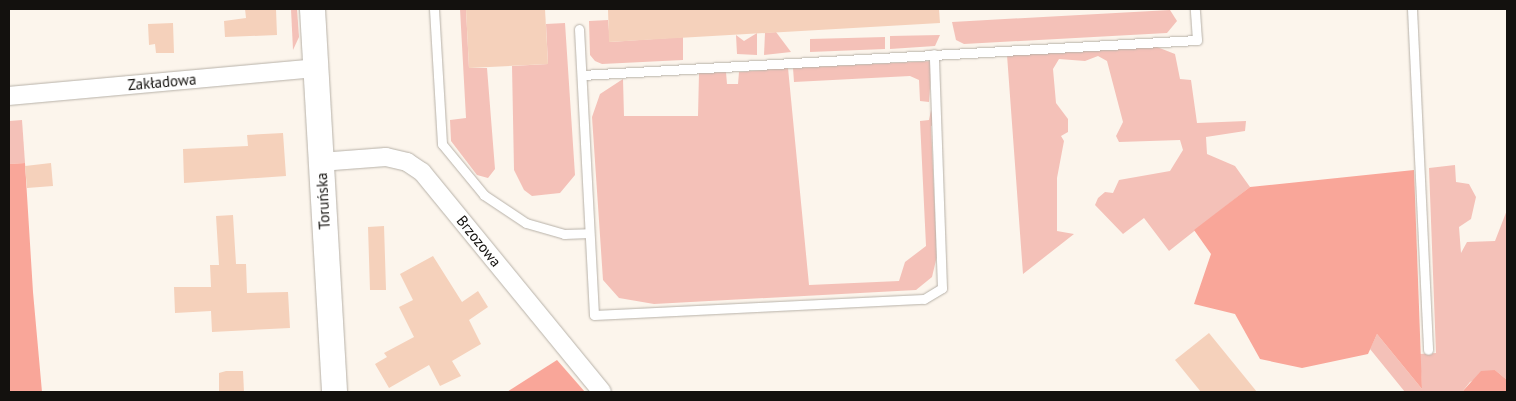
<!DOCTYPE html>
<meta charset="utf-8">
<style>
body{margin:0}
#map{position:relative;width:1516px;height:401px;overflow:hidden;background:#fcf5ec;font-family:"PT Sans",sans-serif}
div>[style]{position:absolute}
.green>*{inset:0;background:#f4c1b8}
.forest>*{inset:0;background:#f9a699}
.building>*{inset:0;background:#f5d1bb}
.roads{filter:drop-shadow(0 0 1px #b7b1a8) drop-shadow(0 0 1px #b7b1a8)}
.lane>*{height:9px;margin:-4.5px;padding:0 4.5px;transform-origin:4.5px;border-radius:4.5px;background:#fff}
.street>*{height:18px;margin:-9px;padding:0 9px;transform-origin:9px;border-radius:9px;background:#fff}
.secondary>*{height:25px;margin:-12.5px;padding:0 12.5px;transform-origin:12.5px;border-radius:12.5px;background:#fff}
span{translate:-50% -50%;white-space:nowrap;text-align:center;line-height:1.15;-webkit-text-stroke:5px #fff;paint-order:stroke}
.street-label{font-size:15px;color:#13110e}
.frame{position:absolute;inset:0;border:10px solid #13110e;pointer-events:none}
</style>
<div id="map">
<div class="green">
<div style="clip-path:polygon(291px 9px,297px 9px,299px 37px,293px 50px)"></div>
<div style="clip-path:polygon(460px 9px,466px 9px,469px 68px,487px 68px,495px 169px,488px 178px,477px 175px,451px 141px,450px 120px,466px 118px)"></div>
<div style="clip-path:polygon(1170px 10px,1177px 21px,1167px 33px,964px 44px,956px 40px,952px 22px)"></div>
<div style="clip-path:polygon(608px 20px,610px 42px,683px 37px,683px 60px,602px 64px,595px 61px,590px 55px,589px 21px)"></div>
<div style="clip-path:polygon(565px 23px,575px 175px,560px 193px,532px 196px,524px 190px,514px 170px,512px 66px,548px 64px,546px 24px)"></div>
<div style="clip-path:polygon(776px 32px,791px 52px,764px 55px,765px 33px)"></div>
<div style="clip-path:polygon(757px 33px,757px 55px,737px 54px,736px 35px,744px 41px)"></div>
<div style="clip-path:polygon(940px 35px,935px 46px,890px 49px,890px 36px)"></div>
<div style="clip-path:polygon(885px 37px,885px 49px,810px 52px,810px 39px)"></div>
<div style="clip-path:polygon(1157px 47px,1175px 54px,1180px 79px,1191px 80px,1197px 123px,1246px 121px,1245px 131px,1206px 137px,1207px 154px,1235px 166px,1250px 187px,1169px 251px,1144px 218px,1123px 234px,1095px 205px,1098px 198px,1105px 192px,1113px 193px,1119px 180px,1170px 171px,1183px 150px,1180px 140px,1119px 142px,1116px 136px,1123px 122px,1107px 61px,1098px 56px,1085px 61px,1059px 59px,1053px 69px,1056px 103px,1068px 119px,1068px 132px,1061px 136px,1064px 141px,1057px 178px,1057px 231px,1074px 234px,1023px 274px,1007px 55px)"></div>
<div style="clip-path:polygon(932px 61px,929px 102px,920px 101px,919px 80px,910px 76px,794px 82px,793px 68px)"></div>
<div style="clip-path:polygon(788px 68px,809px 285px,899px 281px,905px 262px,926px 246px,920px 121px,929px 120px,931px 110px,936px 125px,931px 126px,937px 256px,932px 277px,916px 290px,654px 304px,619px 298px,603px 280px,592px 117px,600px 94px,623px 79px,624px 116px,698px 116px,699px 73px,726px 72px,727px 84px,738px 84px,739px 72px)"></div>
<div style="clip-path:polygon(22px 120px,25px 163px,9px 164px,9px 121px)"></div>
<div style="clip-path:polygon(1455px 165px,1456px 182px,1469px 184px,1476px 197px,1471px 219px,1459px 227px,1461px 253px,1467px 242px,1495px 241px,1507px 210px,1507px 380px,1495px 370px,1470px 382px,1462px 392px,1405px 392px,1370px 349px,1377px 334px,1422px 389px,1420px 354px,1436px 353px,1429px 168px)"></div>
</div>
<div class="forest">
<div style="clip-path:polygon(25px 163px,33px 292px,42px 392px,9px 392px,9px 164px)"></div>
<div style="clip-path:polygon(1414px 170px,1422px 389px,1377px 334px,1368px 354px,1302px 368px,1260px 359px,1235px 314px,1194px 304px,1211px 254px,1194px 230px,1250px 187px)"></div>
<div style="clip-path:polygon(557px 360px,585px 392px,507px 392px)"></div>
<div style="clip-path:polygon(1495px 370px,1507px 380px,1507px 392px,1462px 392px,1481px 371px)"></div>
</div>
<div class="building">
<div style="clip-path:polygon(245px 9px,276px 9px,277px 35px,225px 37px,224px 21px,246px 18px)"></div>
<div style="clip-path:polygon(466px 9px,545px 9px,548px 64px,469px 68px)"></div>
<div style="clip-path:polygon(608px 9px,939px 9px,940px 23px,609px 42px)"></div>
<div style="clip-path:polygon(173px 23px,174px 53px,156px 53px,155px 44px,149px 45px,148px 24px)"></div>
<div style="clip-path:polygon(283px 133px,286px 176px,184px 183px,183px 149px,248px 146px,247px 135px)"></div>
<div style="clip-path:polygon(51px 163px,53px 186px,27px 188px,25px 166px)"></div>
<div style="clip-path:polygon(233px 215px,236px 264px,246px 264px,247px 293px,288px 292px,290px 328px,212px 332px,211px 311px,175px 313px,174px 287px,211px 287px,210px 265px,219px 265px,216px 216px)"></div>
<div style="clip-path:polygon(384px 226px,386px 290px,370px 290px,368px 227px)"></div>
<div style="clip-path:polygon(433px 256px,462px 302px,478px 291px,488px 307px,469px 320px,481px 344px,452px 361px,461px 376px,440px 386px,429px 365px,389px 388px,375px 364px,387px 357px,384px 353px,414px 337px,399px 307px,413px 300px,400px 274px)"></div>
<div style="clip-path:polygon(1209px 333px,1257px 392px,1201px 392px,1175px 360px)"></div>
<div style="clip-path:polygon(226px 371px,243px 371px,244px 392px,219px 392px,219px 373px)"></div>
</div>
<div class="roads">
<div class="lane">
<div style="left:434px;top:9px;width:135px;rotate:86.6deg"></div>
<div style="left:442px;top:144px;width:66px;rotate:50.5deg"></div>
<div style="left:484px;top:195px;width:50px;rotate:33.7deg"></div>
<div style="left:526px;top:223px;width:40px;rotate:16deg"></div>
<div style="left:564px;top:234px;width:25px;rotate:-2deg"></div>
<div style="left:1412px;top:9px;width:341px;rotate:87.3deg"></div>
<div style="left:579px;top:29px;width:286px;rotate:87deg"></div>
<div style="left:594px;top:315px;width:330px;rotate:-2.8deg"></div>
<div style="left:924px;top:299px;width:21px;rotate:-31deg"></div>
<div style="left:942px;top:288px;width:234px;rotate:-92deg"></div>
<div style="left:582px;top:75px;width:616px;rotate:-3.26deg"></div>
<div style="left:1197px;top:40px;width:31px;rotate:-94deg"></div>
</div>
<div class="street">
<div style="left:9px;top:96px;width:307px;rotate:-5.2deg"></div>
<div style="left:320px;top:162px;width:66px;rotate:-4.3deg"></div>
<div style="left:386px;top:157px;width:22px;rotate:13deg"></div>
<div style="left:407px;top:162px;width:18px;rotate:34deg"></div>
<div style="left:422px;top:172px;width:284px;rotate:50.7deg"></div>
</div>
<div class="secondary">
<div style="left:312px;top:9px;width:384px;rotate:86.7deg"></div>
</div>
</div>
<div class="street-label">
<span style="left:162px;top:82px;rotate:-5deg">Zakładowa</span>
<span style="left:323px;top:201px;rotate:-93deg">Toruńska</span>
<span style="left:479px;top:241px;rotate:51deg">Brzozowa</span>
</div>
<div class="frame"></div>
</div>
